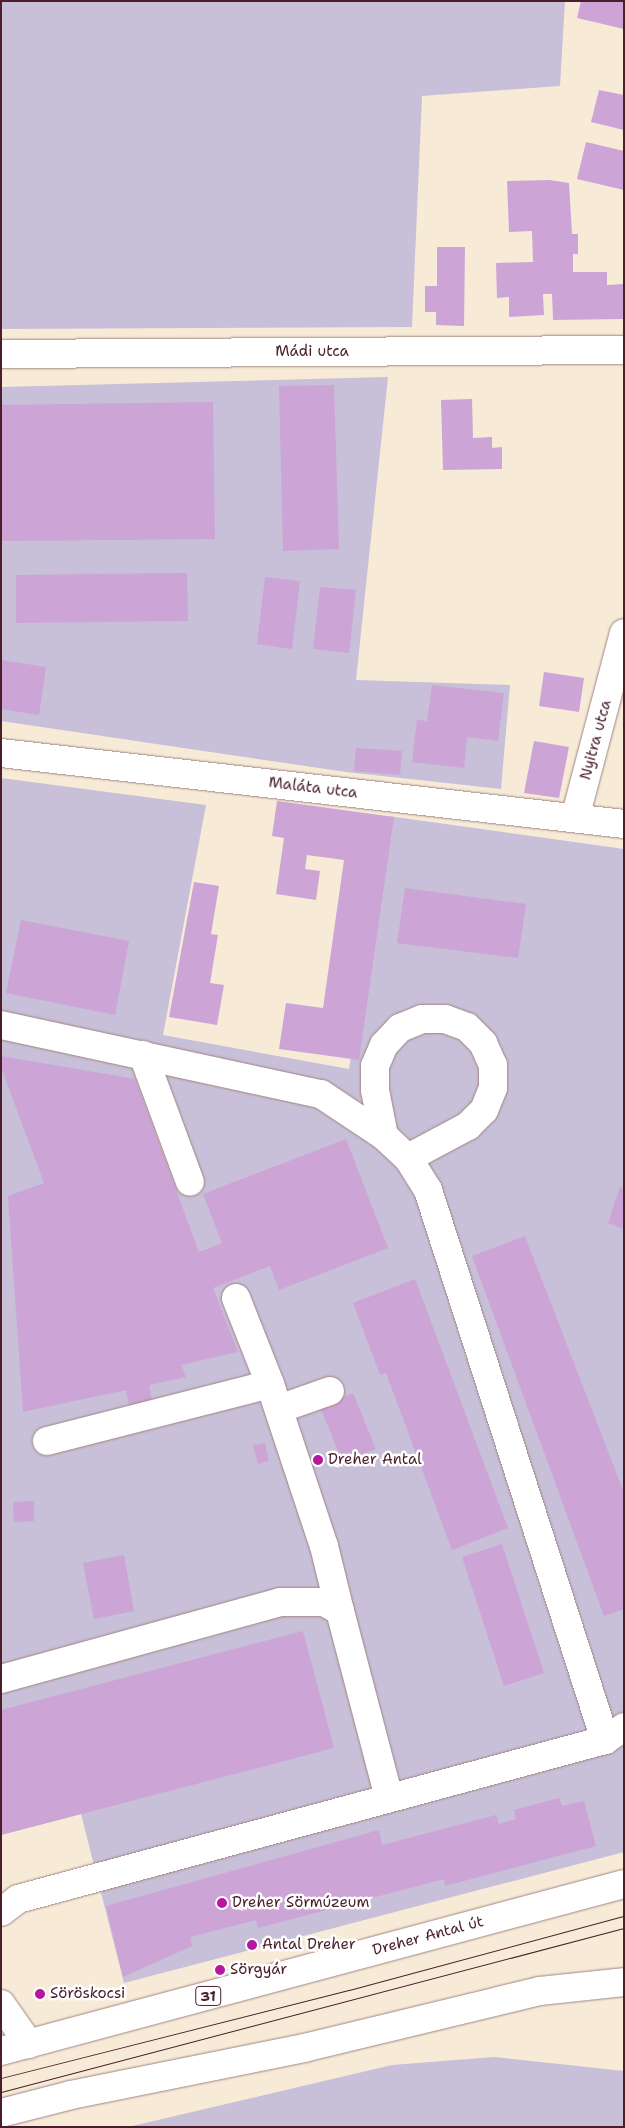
<!DOCTYPE html>
<meta charset="utf-8">
<style>
body{margin:0}
#map{position:relative;width:625px;height:2128px;overflow:hidden;background:#f7ebd8;font-family:"Shantell Sans",sans-serif}
div>[style]{position:absolute}
.industrial>*{inset:0;background:#c8bfd8}
.building>*{inset:0;background:#cca4d6}
.roads{filter:drop-shadow(0 0 1px #a08582) drop-shadow(0 0 1px #a08582)}
.minor>*{height:28px;margin:-14px;padding:0 14px;transform-origin:14px;border-radius:14px;background:#fff}
.major>*{height:28px;margin:-14px;padding:0 14px;transform-origin:14px;border-radius:14px;background:#fff}
.tram>*{height:1px;margin:-0.5px;padding:0 0.5px;transform-origin:0.5px;border-radius:0.5px;background:#4a1f2b}
.dots>*{width:14px;height:14px;translate:-50% -50%;box-sizing:border-box;border:2px solid #fff;border-radius:50%}
span{translate:-50% -50%;white-space:nowrap;text-align:center;line-height:1.15;-webkit-text-stroke:5px #fff;paint-order:stroke}
.shield-label span{padding:1px 4px;background:#fff;border:1px solid;border-radius:4px;-webkit-text-stroke-width:0}
.shield-label{font-size:14px;color:#4a1f2b;font-weight:700}
.street-label{font-size:15px;color:#4a1f2b}
.poi-label{font-size:15px;color:#4a1f2b}
.left{translate:0 -50%;text-align:left}
.frame{position:absolute;inset:0;border:2px solid #4a1f2b;pointer-events:none}
</style>
<div id="map">
<div class="industrial">
<div style="clip-path:polygon(1px 1px,565px 1px,560px 86px,422px 96px,412px 327px,1px 329px)"></div>
<div style="clip-path:polygon(388px 377px,356px 680px,510px 685px,501px 789px,346px 772px,1px 721px,1px 387px)"></div>
<div style="clip-path:polygon(1px 778px,206px 805px,163px 1035px,349px 1069px,388px 816px,624px 849px,624px 1852px,124px 1983px,81px 1814px,1px 1835px)"></div>
<div style="clip-path:polygon(494px 2057px,624px 2071px,624px 2127px,128px 2127px,392px 2065px)"></div>
</div>
<div class="building">
<div style="clip-path:polygon(581px 1px,624px 1px,624px 29px,577px 18px)"></div>
<div style="clip-path:polygon(599px 90px,624px 95px,624px 130px,591px 122px)"></div>
<div style="clip-path:polygon(586px 142px,624px 151px,624px 190px,577px 179px)"></div>
<div style="clip-path:polygon(549px 180px,569px 183px,572px 234px,578px 234px,578px 254px,573px 254px,573px 272px,607px 272px,607px 285px,624px 284px,624px 319px,553px 320px,552px 294px,543px 294px,544px 315px,509px 317px,509px 297px,497px 298px,496px 263px,533px 262px,532px 231px,509px 232px,507px 181px)"></div>
<div style="clip-path:polygon(437px 247px,465px 247px,464px 326px,436px 325px,436px 312px,425px 312px,425px 286px,437px 286px)"></div>
<div style="clip-path:polygon(334px 385px,339px 549px,283px 551px,279px 386px)"></div>
<div style="clip-path:polygon(472px 399px,473px 438px,492px 437px,492px 448px,502px 447px,502px 469px,443px 470px,441px 400px)"></div>
<div style="clip-path:polygon(213px 402px,215px 539px,1px 541px,1px 405px)"></div>
<div style="clip-path:polygon(187px 573px,188px 621px,16px 623px,16px 575px)"></div>
<div style="clip-path:polygon(265px 577px,300px 581px,292px 649px,257px 644px)"></div>
<div style="clip-path:polygon(320px 587px,356px 590px,349px 653px,313px 649px)"></div>
<div style="clip-path:polygon(1px 660px,46px 667px,39px 715px,1px 709px)"></div>
<div style="clip-path:polygon(544px 672px,584px 678px,579px 712px,539px 706px)"></div>
<div style="clip-path:polygon(432px 685px,504px 693px,498px 741px,467px 737px,464px 768px,412px 762px,417px 720px,427px 721px)"></div>
<div style="clip-path:polygon(534px 741px,569px 747px,559px 798px,524px 793px)"></div>
<div style="clip-path:polygon(356px 748px,402px 751px,400px 775px,354px 771px)"></div>
<div style="clip-path:polygon(277px 801px,394px 817px,359px 1060px,279px 1049px,286px 1003px,323px 1008px,344px 860px,307px 855px,305px 869px,320px 871px,316px 900px,276px 894px,284px 838px,272px 836px)"></div>
<div style="clip-path:polygon(194px 882px,219px 886px,211px 934px,218px 935px,210px 983px,224px 985px,217px 1025px,169px 1017px)"></div>
<div style="clip-path:polygon(405px 888px,526px 904px,518px 958px,397px 943px)"></div>
<div style="clip-path:polygon(21px 920px,129px 941px,115px 1015px,6px 993px)"></div>
<div style="clip-path:polygon(1px 1056px,135px 1079px,199px 1252px,222px 1243px,203px 1194px,346px 1139px,388px 1248px,279px 1290px,270px 1266px,213px 1288px,238px 1352px,181px 1365px,186px 1377px,149px 1385px,153px 1406px,130px 1411px,126px 1390px,23px 1412px,8px 1196px,44px 1183px,1px 1067px)"></div>
<div style="clip-path:polygon(620px 1187px,624px 1188px,624px 1229px,608px 1223px)"></div>
<div style="clip-path:polygon(525px 1236px,624px 1493px,624px 1609px,604px 1616px,472px 1256px)"></div>
<div style="clip-path:polygon(415px 1279px,508px 1528px,452px 1550px,386px 1373px,380px 1375px,353px 1303px)"></div>
<div style="clip-path:polygon(353px 1393px,376px 1449px,343px 1463px,320px 1407px)"></div>
<div style="clip-path:polygon(265px 1443px,269px 1461px,258px 1464px,253px 1445px)"></div>
<div style="clip-path:polygon(34px 1501px,34px 1521px,14px 1522px,13px 1502px)"></div>
<div style="clip-path:polygon(502px 1544px,544px 1673px,504px 1686px,462px 1557px)"></div>
<div style="clip-path:polygon(124px 1555px,134px 1611px,94px 1619px,83px 1563px)"></div>
<div style="clip-path:polygon(303px 1631px,334px 1748px,1px 1835px,1px 1710px)"></div>
<div style="clip-path:polygon(559px 1798px,562px 1806px,584px 1801px,596px 1846px,445px 1886px,444px 1879px,258px 1928px,256px 1920px,190px 1937px,192px 1946px,123px 1977px,106px 1906px,379px 1830px,382px 1845px,496px 1815px,499px 1824px,516px 1819px,514px 1810px)"></div>
</div>
<div class="roads">
<div class="minor">
<div style="left:1px;top:354px;width:623px;rotate:-0.37deg"></div>
<div style="left:1px;top:753px;width:627px;rotate:6.5deg"></div>
<div style="left:575px;top:818px;width:191px;rotate:-75.2deg"></div>
<div style="left:1px;top:1025px;width:327px;rotate:12.2deg"></div>
<div style="left:321px;top:1094px;width:76px;rotate:33.7deg"></div>
<div style="left:384px;top:1136px;width:33px;rotate:43deg"></div>
<div style="left:408px;top:1158px;width:38px;rotate:58deg"></div>
<div style="left:428px;top:1190px;width:578px;rotate:72.16deg"></div>
<div style="left:143px;top:1055px;width:135px;rotate:69.7deg"></div>
<div style="left:384px;top:1136px;width:47px;rotate:-101.1deg"></div>
<div style="left:375px;top:1090px;width:24px;rotate:-90deg"></div>
<div style="left:375px;top:1066px;width:23px;rotate:-67deg"></div>
<div style="left:384px;top:1045px;width:23px;rotate:-47deg"></div>
<div style="left:400px;top:1028px;width:24px;rotate:-22deg"></div>
<div style="left:422px;top:1019px;width:23px"></div>
<div style="left:445px;top:1019px;width:23px;rotate:20deg"></div>
<div style="left:467px;top:1027px;width:23px;rotate:45deg"></div>
<div style="left:483px;top:1043px;width:24px;rotate:66deg"></div>
<div style="left:493px;top:1065px;width:23px;rotate:90deg"></div>
<div style="left:493px;top:1088px;width:24px;rotate:112deg"></div>
<div style="left:484px;top:1110px;width:23px;rotate:135deg"></div>
<div style="left:468px;top:1126px;width:68px;rotate:151.9deg"></div>
<div style="left:236px;top:1298px;width:92px;rotate:68.4deg"></div>
<div style="left:279px;top:1409px;width:54px;rotate:-19.4deg"></div>
<div style="left:47px;top:1441px;width:230px;rotate:-14.3deg"></div>
<div style="left:270px;top:1384px;width:171px;rotate:71.6deg"></div>
<div style="left:324px;top:1546px;width:67px;rotate:76.2deg"></div>
<div style="left:1px;top:1679px;width:289px;rotate:-15.4deg"></div>
<div style="left:280px;top:1602px;width:44px"></div>
<div style="left:324px;top:1602px;width:18px;rotate:29deg"></div>
<div style="left:340px;top:1611px;width:193px;rotate:75.3deg"></div>
<div style="left:1px;top:1912px;width:21px;rotate:-37deg"></div>
<div style="left:18px;top:1899px;width:608px;rotate:-15.16deg"></div>
<div style="left:605px;top:1740px;width:23px;rotate:-34deg"></div>
<div style="left:1px;top:2004px;width:49px;rotate:55deg"></div>
<div style="left:1px;top:2113px;width:72px;rotate:-14.4deg"></div>
<div style="left:71px;top:2095px;width:238px;rotate:-11.4deg"></div>
<div style="left:304px;top:2048px;width:243px;rotate:-13.6deg"></div>
<div style="left:540px;top:1991px;width:84px;rotate:-6.1deg"></div>
</div>
<div class="major">
<div style="left:1px;top:2051px;width:645px;rotate:-15.01deg"></div>
</div>
</div>
<div class="tram">
<div style="left:1px;top:2078px;width:359px;rotate:-14.2deg"></div>
<div style="left:349px;top:1990px;width:285px;rotate:-15.1deg"></div>
<div style="left:1px;top:2092px;width:644px;rotate:-14.75deg"></div>
</div>
<div class="dots">
<div style="left:318px;top:1460px;background:#b5179e"></div>
<div style="left:222px;top:1903px;background:#b5179e"></div>
<div style="left:252px;top:1945px;background:#b5179e"></div>
<div style="left:220px;top:1970px;background:#b5179e"></div>
<div style="left:40px;top:1994px;background:#b5179e"></div>
</div>
<div class="shield-label">
<span style="left:208px;top:1996px">31</span>
</div>
<div class="street-label">
<span style="left:312px;top:352px">Mádi utca</span>
<span style="left:596px;top:740px;rotate:-75deg">Nyitra utca</span>
<span style="left:313px;top:788px;rotate:7deg">Maláta utca</span>
<span style="left:428px;top:1936px;rotate:-15deg">Dreher Antal út</span>
</div>
<div class="poi-label">
<span class="left" style="left:328px;top:1460px">Dreher Antal</span>
<span class="left" style="left:232px;top:1903px">Dreher Sörmúzeum</span>
<span class="left" style="left:262px;top:1945px">Antal Dreher</span>
<span class="left" style="left:230px;top:1970px">Sörgyár</span>
<span class="left" style="left:50px;top:1994px">Söröskocsi</span>
</div>
<div class="frame"></div>
</div>
